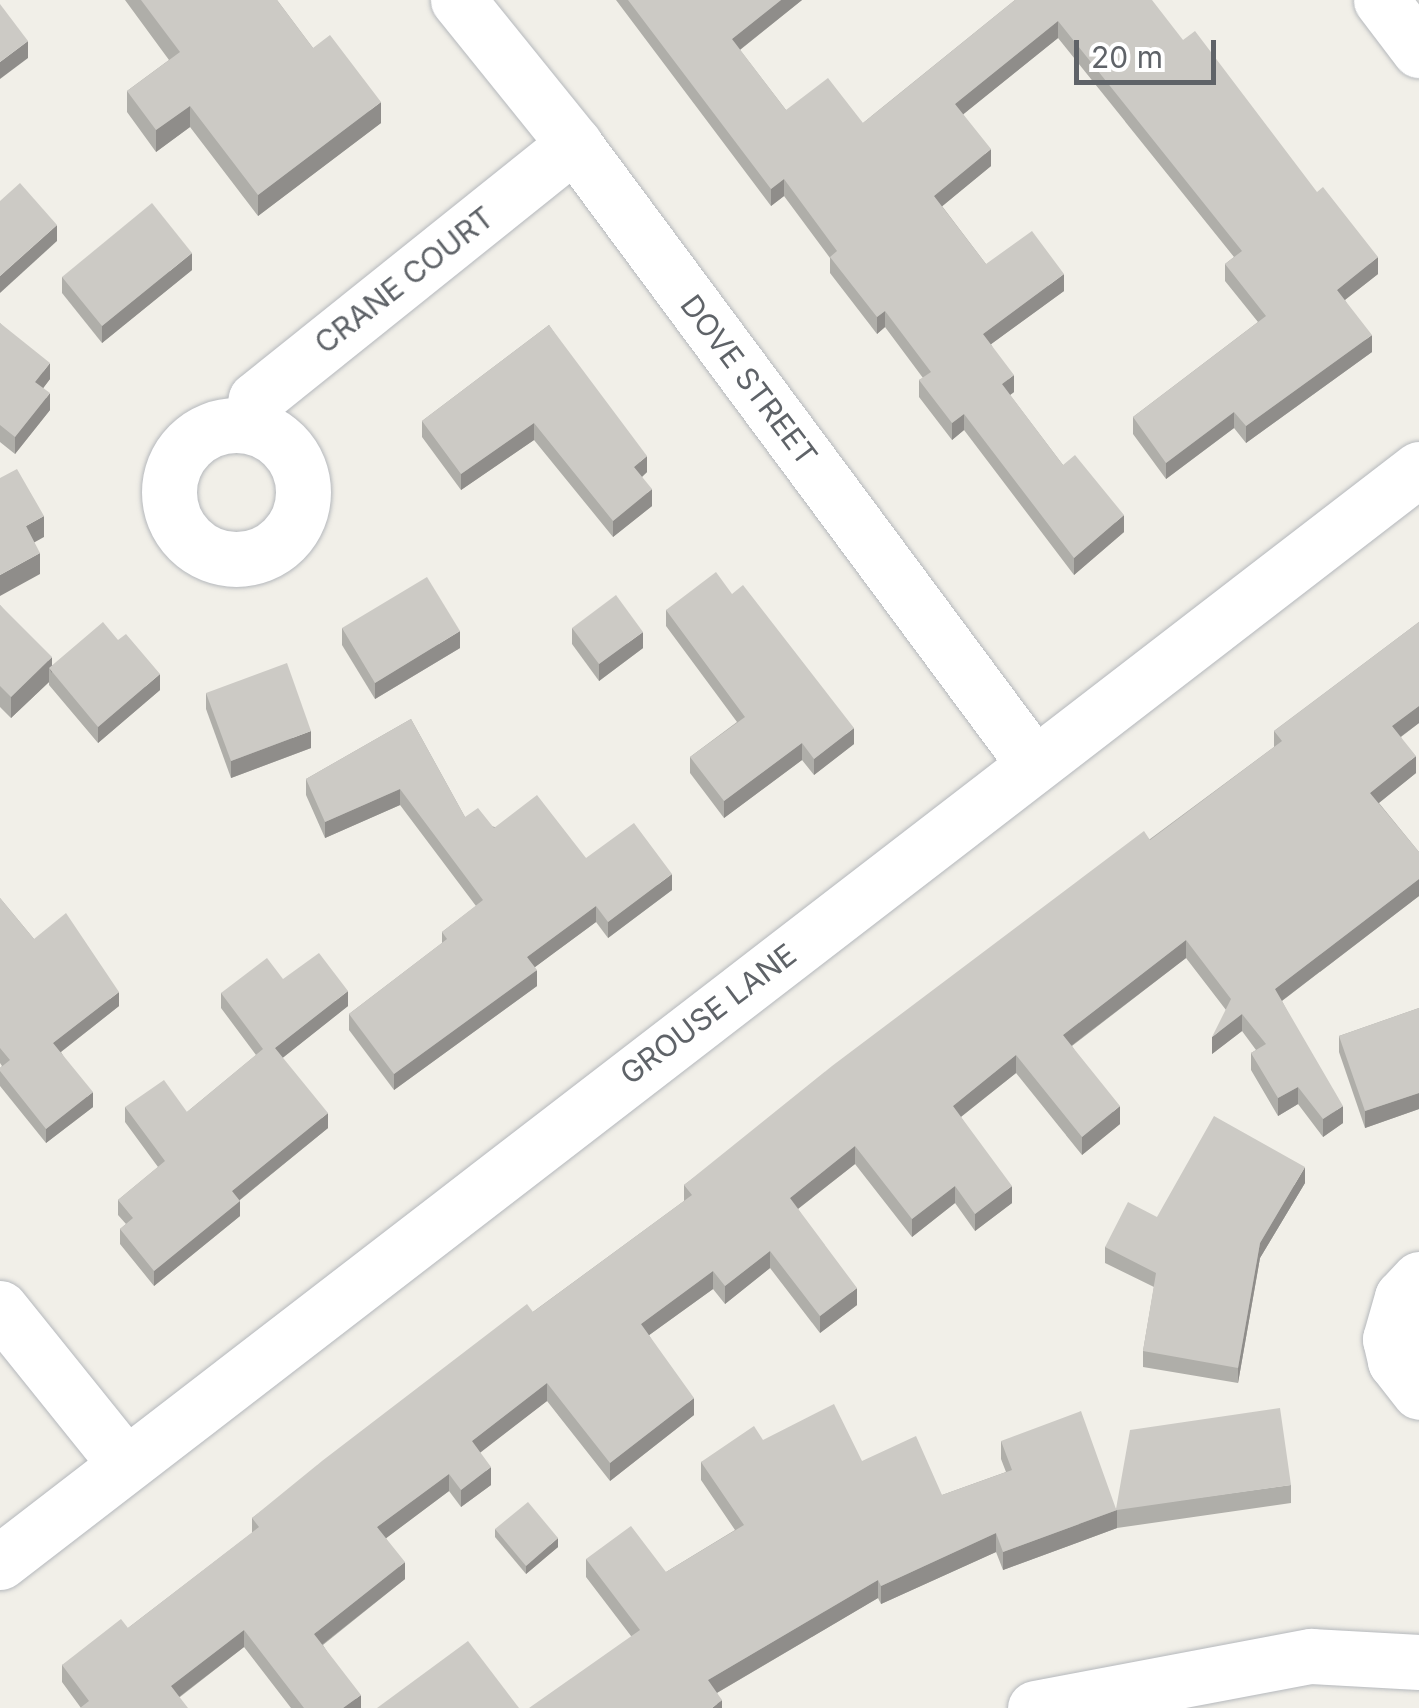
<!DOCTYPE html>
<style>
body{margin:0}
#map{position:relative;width:1419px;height:1708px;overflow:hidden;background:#f1efe8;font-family:Inter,sans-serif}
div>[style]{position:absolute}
.roads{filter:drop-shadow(0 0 2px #b5b8bc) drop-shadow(0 0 2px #b5b8bc)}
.minor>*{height:55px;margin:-27.5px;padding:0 27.5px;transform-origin:27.5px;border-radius:27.5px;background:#fff}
.minor>.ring{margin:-27.5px;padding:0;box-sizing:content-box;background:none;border:55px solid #fff;border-radius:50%}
.wall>*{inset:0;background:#afaea9}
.shaded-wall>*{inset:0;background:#8f8d8a}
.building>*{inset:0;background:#cccac5}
span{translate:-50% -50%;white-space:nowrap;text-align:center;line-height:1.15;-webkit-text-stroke:8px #fff;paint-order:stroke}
.street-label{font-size:30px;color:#5f6368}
.scale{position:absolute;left:1074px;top:40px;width:142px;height:45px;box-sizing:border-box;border:5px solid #5f6368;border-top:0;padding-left:12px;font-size:30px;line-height:35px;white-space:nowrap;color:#5f6368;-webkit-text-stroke:8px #fff;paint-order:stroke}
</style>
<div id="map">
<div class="roads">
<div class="minor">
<div style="left:458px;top:0;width:185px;rotate:51.1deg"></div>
<div style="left:574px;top:144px;width:772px;rotate:53.43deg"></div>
<div style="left:1381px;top:0;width:63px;rotate:52.8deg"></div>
<div class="ring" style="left:169px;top:425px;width:79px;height:79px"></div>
<div style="left:251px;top:426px;width:27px;rotate:-80deg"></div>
<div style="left:256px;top:399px;width:408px;rotate:-38.7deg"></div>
<div style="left:1419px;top:1279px;width:25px;rotate:133deg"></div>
<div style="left:1402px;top:1297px;width:44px;rotate:105.9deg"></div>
<div style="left:1390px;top:1339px;width:23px;rotate:77deg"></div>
<div style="left:1395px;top:1361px;width:39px;rotate:52deg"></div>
<div style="left:0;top:1308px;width:198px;rotate:51.2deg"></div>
<div style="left:0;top:1562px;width:1791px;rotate:-37.61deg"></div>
<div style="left:1035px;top:1708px;width:281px;rotate:-10.7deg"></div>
<div style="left:1311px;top:1656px;width:108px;rotate:3.2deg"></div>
</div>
</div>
<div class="wall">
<div style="clip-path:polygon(125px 0,277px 0,313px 48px,381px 123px,258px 216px,190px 127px,156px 152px,127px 112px,127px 91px,169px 60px)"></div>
<div style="clip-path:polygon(616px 0,802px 0,740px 50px,786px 110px,863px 123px,1015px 0,1183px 40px,1378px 274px,1345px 300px,1372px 352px,1246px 443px,1234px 428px,1166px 479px,1133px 434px,1133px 417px,1258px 322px,1225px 281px,1225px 264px,1234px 257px,1058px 38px,963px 114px,991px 166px,942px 206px,986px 264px,1064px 291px,991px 344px,1014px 392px,1010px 395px,1063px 465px,1124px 532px,1074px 575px,964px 430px,952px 440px,919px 397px,919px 380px,923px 378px,885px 327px,877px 334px,830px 273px,830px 258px,784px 196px,771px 206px)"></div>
<div style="clip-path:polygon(192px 270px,102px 343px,62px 293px,62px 277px)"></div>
<div style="clip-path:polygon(0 323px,50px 379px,43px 388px,50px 410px,15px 454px,0 442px)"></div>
<div style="clip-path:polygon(549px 325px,647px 472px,642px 477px,652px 506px,613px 537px,534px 440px,461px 490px,422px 437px,422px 421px)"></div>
<div style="clip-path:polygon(732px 594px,854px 744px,814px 775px,802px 760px,724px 818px,690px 773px,690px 757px,737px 722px,666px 626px,666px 610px)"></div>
<div style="clip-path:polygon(0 605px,52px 665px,160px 690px,98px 743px,49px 685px,49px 682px,11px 718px,0 707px)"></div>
<div style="clip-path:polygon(1419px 622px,1419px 723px,1401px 737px,1416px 773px,1379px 803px,1419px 852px,1419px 896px,1282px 1001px,1343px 1123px,1323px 1137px,1298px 1104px,1278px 1116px,1251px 1070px,1251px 1053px,1256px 1050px,1242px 1031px,1212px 1054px,1226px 1010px,1186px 958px,1072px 1046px,1120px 1124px,1082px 1155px,1016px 1073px,961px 1117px,1012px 1203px,975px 1231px,955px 1203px,912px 1237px,855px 1164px,798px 1209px,857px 1305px,820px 1333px,770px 1268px,725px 1304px,713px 1289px,649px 1335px,694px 1415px,610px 1481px,547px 1401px,480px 1452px,491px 1485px,461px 1507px,449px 1491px,386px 1538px,405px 1579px,323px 1645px,361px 1708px,291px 1708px,244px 1647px,180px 1697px,81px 1708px,62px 1682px,62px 1665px,128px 1628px,252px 1533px,252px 1518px,684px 1201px,684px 1185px,1274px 747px,1274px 731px)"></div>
<div style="clip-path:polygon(342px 628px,460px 648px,375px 699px,342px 645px)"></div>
<div style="clip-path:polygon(572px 628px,643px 648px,599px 681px,572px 644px)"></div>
<div style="clip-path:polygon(206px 693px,311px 748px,231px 778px,206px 709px)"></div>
<div style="clip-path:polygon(411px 719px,465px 817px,586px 858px,672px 890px,608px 938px,596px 922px,535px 967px,537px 986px,394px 1090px,349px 1030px,349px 1014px,442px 943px,442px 932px,476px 906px,400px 805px,325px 838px,306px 795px,306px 779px)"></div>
<div style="clip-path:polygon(0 898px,34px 939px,119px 1006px,61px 1052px,93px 1107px,46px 1143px,0 1086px,0 1068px,2px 1066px,0 1063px)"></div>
<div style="clip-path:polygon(283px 979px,348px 1006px,282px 1058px,328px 1128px,240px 1200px,240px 1216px,154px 1286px,120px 1244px,120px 1229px,126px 1224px,118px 1215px,118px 1200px,158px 1167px,125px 1122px,125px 1107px,187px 1112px,256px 1055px,221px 1008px,221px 993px)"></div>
<div style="clip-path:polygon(1419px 1008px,1419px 1109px,1365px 1128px,1339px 1052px,1339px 1036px)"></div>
<div style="clip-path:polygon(1305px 1183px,1260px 1258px,1238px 1383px,1143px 1367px,1143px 1351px,1154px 1287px,1105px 1263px,1105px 1247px,1157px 1217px)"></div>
<div style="clip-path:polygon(763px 1440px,862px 1461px,942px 1495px,1006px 1472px,1001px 1459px,1001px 1441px,1116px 1509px,1291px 1485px,1291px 1503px,1117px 1528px,1003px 1570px,996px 1552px,881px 1604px,878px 1598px,717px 1693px,722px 1708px,631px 1636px,586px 1577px,586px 1559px,666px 1572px,735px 1530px,701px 1480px,701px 1462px)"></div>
<div style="clip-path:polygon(495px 1529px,558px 1547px,526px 1574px,495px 1537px)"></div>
</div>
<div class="shaded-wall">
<div style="clip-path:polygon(781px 0,802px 0,732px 56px,732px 39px)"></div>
<div style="clip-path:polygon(1058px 21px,1058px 38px,955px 121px,955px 104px)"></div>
<div style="clip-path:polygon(28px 41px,28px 58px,0 79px,0 62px)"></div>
<div style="clip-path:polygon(381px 102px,381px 123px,258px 216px,258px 195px)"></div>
<div style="clip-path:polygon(190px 106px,190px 127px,156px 152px,156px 130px)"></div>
<div style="clip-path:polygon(991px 149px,991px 166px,934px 213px,934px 196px)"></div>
<div style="clip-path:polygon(784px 179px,784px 196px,771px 206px,771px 189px)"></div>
<div style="clip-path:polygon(57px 225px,57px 241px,0 293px,0 276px)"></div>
<div style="clip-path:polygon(192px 253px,192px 270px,102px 343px,102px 326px)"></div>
<div style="clip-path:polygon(1378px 257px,1378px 274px,1337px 306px,1337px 290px)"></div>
<div style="clip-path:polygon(1064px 274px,1064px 291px,983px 350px,983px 334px)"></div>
<div style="clip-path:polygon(885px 311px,885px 327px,877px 334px,877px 317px)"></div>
<div style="clip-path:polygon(1372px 335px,1372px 352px,1246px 443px,1246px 426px)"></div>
<div style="clip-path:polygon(50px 363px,50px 379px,35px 399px,35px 382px)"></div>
<div style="clip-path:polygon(1014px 375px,1014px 392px,1002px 401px,1002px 384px)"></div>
<div style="clip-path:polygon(50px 393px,50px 410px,15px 454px,15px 437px)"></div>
<div style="clip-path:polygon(1234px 412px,1234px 428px,1166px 479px,1166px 463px)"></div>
<div style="clip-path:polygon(964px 414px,964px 430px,952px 440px,952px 423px)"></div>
<div style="clip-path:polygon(534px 423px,534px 440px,461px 490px,461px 474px)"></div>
<div style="clip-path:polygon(647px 456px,647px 472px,634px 484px,634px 467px)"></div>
<div style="clip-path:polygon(652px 489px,652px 506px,613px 537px,613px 521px)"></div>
<div style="clip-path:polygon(1124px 515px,1124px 532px,1074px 575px,1074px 558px)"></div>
<div style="clip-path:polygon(44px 516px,44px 537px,26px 547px,26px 526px)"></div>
<div style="clip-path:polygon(40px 553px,40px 574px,0 596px,0 575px)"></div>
<div style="clip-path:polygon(460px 631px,460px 648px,375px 699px,375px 683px)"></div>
<div style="clip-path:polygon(643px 632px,643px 648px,599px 681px,599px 664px)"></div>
<div style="clip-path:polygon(52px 657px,52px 673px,49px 668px,49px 682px,11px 718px,11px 697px)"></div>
<div style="clip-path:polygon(160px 674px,160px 690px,98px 743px,98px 727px)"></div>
<div style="clip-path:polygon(1419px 706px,1419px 723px,1392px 743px,1392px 726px)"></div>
<div style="clip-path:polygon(854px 728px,854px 744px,814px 775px,814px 759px)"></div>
<div style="clip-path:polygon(311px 731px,311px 748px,231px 778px,231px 761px)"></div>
<div style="clip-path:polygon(802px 743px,802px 760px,724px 818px,724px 801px)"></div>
<div style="clip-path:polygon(1416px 756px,1416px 773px,1370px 810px,1370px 793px)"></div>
<div style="clip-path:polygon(400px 789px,400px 805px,325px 838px,325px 822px)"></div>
<div style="clip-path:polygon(672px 874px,672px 890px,608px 938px,608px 922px)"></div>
<div style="clip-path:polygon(1419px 879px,1419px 896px,1275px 1006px,1275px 989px)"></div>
<div style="clip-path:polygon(596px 906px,596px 922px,527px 973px,527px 957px)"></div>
<div style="clip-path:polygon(1186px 940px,1186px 958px,1063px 1052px,1063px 1035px)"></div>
<div style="clip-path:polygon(537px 970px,537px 986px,394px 1090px,394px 1074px)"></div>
<div style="clip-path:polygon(348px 991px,348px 1006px,275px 1064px,275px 1048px)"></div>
<div style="clip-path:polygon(119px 992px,119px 1006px,53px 1058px,53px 1043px)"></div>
<div style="clip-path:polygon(1242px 1014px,1242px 1031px,1212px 1054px,1212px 1037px)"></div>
<div style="clip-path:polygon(1016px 1055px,1016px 1073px,953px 1123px,953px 1106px)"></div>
<div style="clip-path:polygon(1298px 1087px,1298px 1104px,1278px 1116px,1278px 1098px)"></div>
<div style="clip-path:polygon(93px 1092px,93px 1107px,46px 1143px,46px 1129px)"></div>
<div style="clip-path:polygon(1419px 1093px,1419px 1109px,1365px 1128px,1365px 1111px)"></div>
<div style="clip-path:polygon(1120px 1106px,1120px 1124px,1082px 1155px,1082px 1137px)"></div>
<div style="clip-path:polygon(1343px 1106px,1343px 1123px,1323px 1137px,1323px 1119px)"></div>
<div style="clip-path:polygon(328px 1113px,328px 1128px,232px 1206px,232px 1191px)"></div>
<div style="clip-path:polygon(855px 1146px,855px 1164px,790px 1215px,790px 1198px)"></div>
<div style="clip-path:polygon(1305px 1167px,1305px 1183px,1260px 1258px,1238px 1383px,1238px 1368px,1260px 1243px)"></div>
<div style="clip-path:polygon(955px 1186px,955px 1203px,912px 1237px,912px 1219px)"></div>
<div style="clip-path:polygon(1012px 1186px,1012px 1203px,975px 1231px,975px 1214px)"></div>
<div style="clip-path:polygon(240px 1201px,240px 1216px,154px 1286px,154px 1271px)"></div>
<div style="clip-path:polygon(770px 1251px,770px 1268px,725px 1304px,725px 1286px)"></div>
<div style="clip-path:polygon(713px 1271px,713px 1289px,641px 1341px,641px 1324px)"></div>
<div style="clip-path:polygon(857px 1288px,857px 1305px,820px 1333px,820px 1316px)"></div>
<div style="clip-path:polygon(547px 1383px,547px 1401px,472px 1459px,472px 1441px)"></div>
<div style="clip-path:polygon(694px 1398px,694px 1415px,610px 1481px,610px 1463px)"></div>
<div style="clip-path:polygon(491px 1467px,491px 1485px,461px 1507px,461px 1490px)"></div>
<div style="clip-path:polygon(449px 1474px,449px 1491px,377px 1545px,377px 1527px)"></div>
<div style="clip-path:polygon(1117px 1510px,1117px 1528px,1003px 1570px,1003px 1552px)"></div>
<div style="clip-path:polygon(996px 1533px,996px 1552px,881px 1604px,881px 1586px)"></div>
<div style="clip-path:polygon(558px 1538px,558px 1547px,526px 1574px,526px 1566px)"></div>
<div style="clip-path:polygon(405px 1562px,405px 1579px,314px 1651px,314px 1634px)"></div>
<div style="clip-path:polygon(878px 1580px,878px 1598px,708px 1698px,708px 1680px)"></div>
<div style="clip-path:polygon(244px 1630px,244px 1647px,171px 1703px,171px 1686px)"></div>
<div style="clip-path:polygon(361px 1695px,361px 1708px,343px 1708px)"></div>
<div style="clip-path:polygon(722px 1700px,722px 1708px,712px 1708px)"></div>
</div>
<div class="building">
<div style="clip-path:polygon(141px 0,277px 0,313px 48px,330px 35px,381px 102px,258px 195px,190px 106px,156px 130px,127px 91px,180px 52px)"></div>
<div style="clip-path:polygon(628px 0,781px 0,732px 39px,786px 110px,828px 78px,863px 123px,1015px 0,1152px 0,1183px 40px,1195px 31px,1317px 192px,1323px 187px,1378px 257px,1337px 290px,1372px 335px,1246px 426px,1234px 412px,1166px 463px,1133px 417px,1266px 316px,1225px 264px,1242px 251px,1058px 21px,955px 104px,991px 149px,934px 196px,986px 264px,1032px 231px,1064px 274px,983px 334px,1014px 375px,1002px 384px,1063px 465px,1075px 455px,1124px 515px,1074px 558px,964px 414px,952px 423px,919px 380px,931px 372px,885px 311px,877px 317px,830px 257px,837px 251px,784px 179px,771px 189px)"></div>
<div style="clip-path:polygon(0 4px,28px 41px,0 62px)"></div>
<div style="clip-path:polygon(20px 183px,57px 225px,0 276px,0 201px)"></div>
<div style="clip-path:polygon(152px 203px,192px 253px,102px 326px,62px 277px)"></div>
<div style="clip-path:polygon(0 323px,50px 363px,35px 382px,50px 393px,15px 437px,0 425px)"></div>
<div style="clip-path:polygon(549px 325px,647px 456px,634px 467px,652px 489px,613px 521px,534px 423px,461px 474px,422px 421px)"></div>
<div style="clip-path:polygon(17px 469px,44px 516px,26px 526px,40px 553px,0 575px,0 478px)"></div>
<div style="clip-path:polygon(716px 572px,732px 594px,743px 585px,854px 728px,814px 759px,802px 743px,724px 801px,690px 757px,745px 717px,666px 610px)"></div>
<div style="clip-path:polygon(427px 577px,460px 631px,375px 683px,342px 628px)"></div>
<div style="clip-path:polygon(616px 595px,643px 632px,599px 664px,572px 628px)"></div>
<div style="clip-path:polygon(0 605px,52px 657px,11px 697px,0 686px)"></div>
<div style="clip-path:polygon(103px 622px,118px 640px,126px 634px,160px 674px,98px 727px,49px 668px)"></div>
<div style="clip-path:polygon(1419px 622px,1419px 706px,1392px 726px,1416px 756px,1370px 793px,1419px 852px,1419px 879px,1275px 989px,1343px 1106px,1323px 1119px,1298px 1087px,1278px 1098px,1251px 1053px,1266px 1044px,1242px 1014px,1212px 1037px,1231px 999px,1186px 940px,1063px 1035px,1120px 1106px,1082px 1137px,1016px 1055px,953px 1106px,1012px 1186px,975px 1214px,955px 1186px,912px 1219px,855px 1146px,790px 1198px,857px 1288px,820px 1316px,770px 1251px,725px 1286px,713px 1271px,641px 1324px,694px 1398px,610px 1463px,547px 1383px,472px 1441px,491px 1467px,461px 1490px,449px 1474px,377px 1527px,405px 1562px,314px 1634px,361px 1695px,343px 1708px,304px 1708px,244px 1630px,171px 1686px,188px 1708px,80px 1708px,89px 1701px,62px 1665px,121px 1619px,128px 1628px,259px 1527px,252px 1518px,322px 1461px,527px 1304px,533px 1312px,692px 1195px,684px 1185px,832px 1066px,1144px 831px,1150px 840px,1282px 741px,1274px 731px)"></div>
<div style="clip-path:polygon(287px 663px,311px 731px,231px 761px,206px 693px)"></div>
<div style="clip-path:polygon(411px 719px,465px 817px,478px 808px,494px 828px,537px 795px,586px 858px,634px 823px,672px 874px,608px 922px,596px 906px,527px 957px,537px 970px,394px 1074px,349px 1014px,447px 939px,442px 932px,483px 900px,400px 789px,325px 822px,306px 779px)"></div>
<div style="clip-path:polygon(0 898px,34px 939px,66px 913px,119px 992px,53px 1043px,93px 1092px,46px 1129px,0 1071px,0 1068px,10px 1060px,0 1048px)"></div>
<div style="clip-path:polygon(319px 953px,348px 991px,275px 1048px,328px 1113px,232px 1191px,240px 1201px,154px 1271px,120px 1229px,133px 1218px,118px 1200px,165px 1161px,125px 1107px,164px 1080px,187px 1112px,263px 1049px,221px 993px,267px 958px,283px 979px)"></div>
<div style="clip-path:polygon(1419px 1008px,1419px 1093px,1365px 1111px,1339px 1036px)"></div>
<div style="clip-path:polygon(1214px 1116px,1305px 1167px,1260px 1243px,1238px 1368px,1143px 1351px,1156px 1273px,1105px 1247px,1128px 1202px,1157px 1217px)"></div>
<div style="clip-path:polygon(834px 1404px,862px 1461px,916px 1436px,942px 1495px,1012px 1470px,1001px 1441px,1081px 1411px,1116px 1509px,1130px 1430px,1280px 1408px,1291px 1485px,1117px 1510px,1003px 1552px,996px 1533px,881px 1586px,878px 1580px,708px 1680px,722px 1700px,712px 1708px,529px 1708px,640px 1630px,586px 1559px,631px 1526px,666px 1572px,744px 1525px,701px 1462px,754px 1426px,763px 1440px)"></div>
<div style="clip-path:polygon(528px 1502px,558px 1538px,526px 1566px,495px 1529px)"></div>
<div style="clip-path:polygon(468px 1641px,519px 1708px,377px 1708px)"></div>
</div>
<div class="street-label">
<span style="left:404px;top:280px;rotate:-38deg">CRANE COURT</span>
<span style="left:749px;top:380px;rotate:53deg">DOVE STREET</span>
<span style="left:708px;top:1014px;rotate:-37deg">GROUSE LANE</span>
</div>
<div class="scale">20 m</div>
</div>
